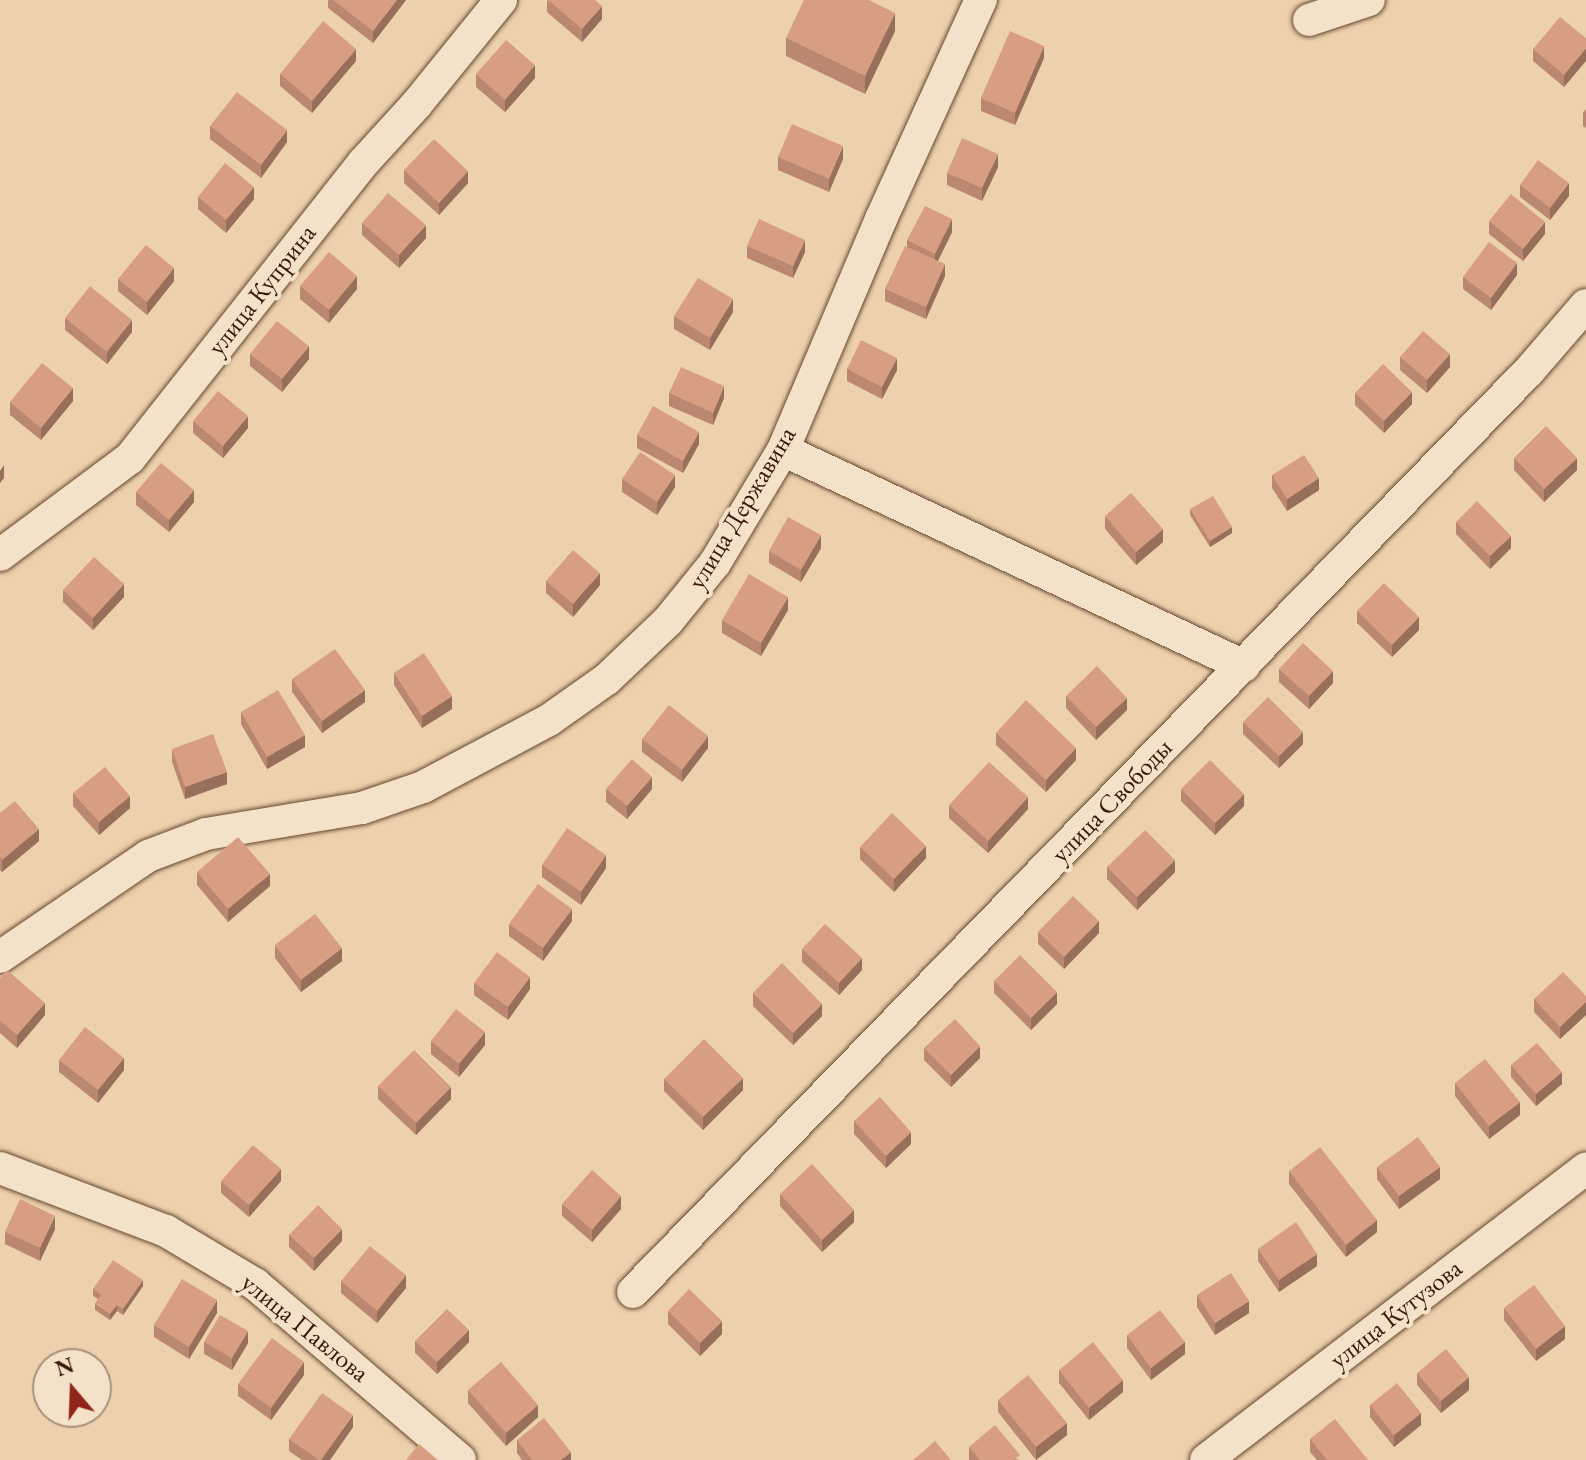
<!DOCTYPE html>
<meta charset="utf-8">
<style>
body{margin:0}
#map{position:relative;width:1586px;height:1460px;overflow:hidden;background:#ecd1ac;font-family:"EB Garamond",serif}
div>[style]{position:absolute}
.roads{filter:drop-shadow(0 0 2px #66462f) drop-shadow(0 0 2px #66462f)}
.street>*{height:32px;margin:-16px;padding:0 16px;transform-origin:16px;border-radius:16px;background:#f3e1c9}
.wall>*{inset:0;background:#ba8870}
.shaded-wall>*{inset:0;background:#976f5b}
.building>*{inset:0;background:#d89e82}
span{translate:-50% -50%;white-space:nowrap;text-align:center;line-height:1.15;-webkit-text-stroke:8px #f3e1c9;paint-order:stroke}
.street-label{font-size:26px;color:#391805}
.north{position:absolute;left:32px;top:1348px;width:80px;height:80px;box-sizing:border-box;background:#f3e1c9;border:2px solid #a9917b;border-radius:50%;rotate:341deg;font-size:22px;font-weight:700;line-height:32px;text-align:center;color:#391805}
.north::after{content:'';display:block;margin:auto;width:28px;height:36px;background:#8f2418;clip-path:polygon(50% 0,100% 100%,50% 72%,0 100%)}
</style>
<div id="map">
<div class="roads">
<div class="street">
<div style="left:1309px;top:20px;width:63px;rotate:-18.4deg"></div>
<div style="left:783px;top:450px;width:509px;rotate:25.11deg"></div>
<div style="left:0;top:555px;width:162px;rotate:-36.7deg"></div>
<div style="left:130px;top:458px;width:376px;rotate:-51.7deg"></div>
<div style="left:363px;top:163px;width:79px;rotate:-47.6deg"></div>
<div style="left:416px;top:105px;width:135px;rotate:-51deg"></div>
<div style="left:0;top:957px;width:179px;rotate:-34.3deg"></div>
<div style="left:148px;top:856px;width:62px;rotate:-20.8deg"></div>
<div style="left:206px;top:834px;width:158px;rotate:-9.5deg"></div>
<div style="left:362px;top:808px;width:65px;rotate:-19deg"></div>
<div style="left:423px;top:787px;width:143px;rotate:-28deg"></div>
<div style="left:549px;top:720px;width:71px;rotate:-35.3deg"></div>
<div style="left:607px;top:679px;width:84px;rotate:-43.6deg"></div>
<div style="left:668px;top:621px;width:75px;rotate:-51deg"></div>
<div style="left:715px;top:563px;width:132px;rotate:-59deg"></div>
<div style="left:783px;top:450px;width:251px;rotate:-67deg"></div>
<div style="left:881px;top:219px;width:241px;rotate:-65.5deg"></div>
<div style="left:0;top:1168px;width:178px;rotate:20.8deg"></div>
<div style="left:166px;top:1231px;width:104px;rotate:30.8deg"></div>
<div style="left:255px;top:1284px;width:270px;rotate:40.6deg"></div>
<div style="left:633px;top:1292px;width:1285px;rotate:-45.79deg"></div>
<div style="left:1529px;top:371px;width:87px;rotate:-49.2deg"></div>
<div style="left:1206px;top:1460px;width:479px;rotate:-37.5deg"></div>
</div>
</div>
<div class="wall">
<div style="clip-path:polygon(328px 0,406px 0,373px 43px,328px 8px)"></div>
<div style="clip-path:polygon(547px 0,602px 19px,582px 42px,547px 12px)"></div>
<div style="clip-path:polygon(895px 31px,865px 94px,786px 56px,786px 38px)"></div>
<div style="clip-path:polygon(1586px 38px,1564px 87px,1533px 61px,1533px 49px)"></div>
<div style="clip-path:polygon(1044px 58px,1015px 125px,981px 111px,981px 98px)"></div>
<div style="clip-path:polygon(356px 61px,312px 113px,280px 86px,280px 74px)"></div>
<div style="clip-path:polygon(476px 74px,535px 78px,505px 112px,476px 87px)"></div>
<div style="clip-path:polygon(1586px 109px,1586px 128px,1583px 126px,1583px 113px)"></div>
<div style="clip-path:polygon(210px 126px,287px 142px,261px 178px,210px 139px)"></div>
<div style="clip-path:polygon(778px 157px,843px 159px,829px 192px,778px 170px)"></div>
<div style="clip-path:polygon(998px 167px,982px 201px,947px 185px,947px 173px)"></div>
<div style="clip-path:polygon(404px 170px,468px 183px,439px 215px,404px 183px)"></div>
<div style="clip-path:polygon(1520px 185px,1569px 196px,1550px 220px,1520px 197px)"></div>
<div style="clip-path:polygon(198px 197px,254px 199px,226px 233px,198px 209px)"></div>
<div style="clip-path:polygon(1489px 221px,1545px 234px,1523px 261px,1489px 234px)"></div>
<div style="clip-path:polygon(362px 223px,426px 238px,399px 268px,362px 235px)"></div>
<div style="clip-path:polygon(952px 232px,938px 260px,945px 276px,926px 319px,885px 301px,885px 289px,907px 247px,907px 240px)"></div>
<div style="clip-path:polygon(747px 246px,805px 252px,793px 278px,747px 258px)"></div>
<div style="clip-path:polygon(1517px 275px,1491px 310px,1463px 289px,1463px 277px)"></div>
<div style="clip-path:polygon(118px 279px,174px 281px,147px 315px,118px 291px)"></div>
<div style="clip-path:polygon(300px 286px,357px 289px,329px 323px,300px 299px)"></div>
<div style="clip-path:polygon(733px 312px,710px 350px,674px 329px,674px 316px)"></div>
<div style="clip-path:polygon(65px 318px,132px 332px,107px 364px,65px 330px)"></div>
<div style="clip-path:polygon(250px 354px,309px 359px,282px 392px,250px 366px)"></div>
<div style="clip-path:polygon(1400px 357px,1450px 367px,1427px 393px,1400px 370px)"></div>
<div style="clip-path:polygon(847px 369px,897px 370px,882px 399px,847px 381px)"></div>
<div style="clip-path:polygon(669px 393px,724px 398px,713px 425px,669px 406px)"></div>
<div style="clip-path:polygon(1355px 393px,1412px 404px,1384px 433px,1355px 405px)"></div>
<div style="clip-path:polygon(73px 401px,41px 440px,10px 415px,10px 402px)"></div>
<div style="clip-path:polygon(193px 421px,248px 428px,223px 458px,193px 433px)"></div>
<div style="clip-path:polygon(637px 435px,699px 444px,683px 473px,637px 448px)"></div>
<div style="clip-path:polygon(1514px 458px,1577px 470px,1544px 502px,1514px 470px)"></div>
<div style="clip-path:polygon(1272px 475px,1319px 490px,1287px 511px,1272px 488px)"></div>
<div style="clip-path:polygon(622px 479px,675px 487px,657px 515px,622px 492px)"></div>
<div style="clip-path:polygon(136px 492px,194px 502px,169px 532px,136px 505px)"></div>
<div style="clip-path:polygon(1190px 509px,1232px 533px,1210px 547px,1190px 515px)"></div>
<div style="clip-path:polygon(1105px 516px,1163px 542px,1136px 565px,1105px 529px)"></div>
<div style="clip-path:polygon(1456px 522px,1511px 548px,1490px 569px,1456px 534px)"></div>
<div style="clip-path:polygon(821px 548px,801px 582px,769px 563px,769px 551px)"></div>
<div style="clip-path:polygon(546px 581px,600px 585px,573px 617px,546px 593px)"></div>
<div style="clip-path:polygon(63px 590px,124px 597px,93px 630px,63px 602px)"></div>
<div style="clip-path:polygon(788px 610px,761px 656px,722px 633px,722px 620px)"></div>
<div style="clip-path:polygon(1357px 611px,1419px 630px,1392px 657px,1357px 623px)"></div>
<div style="clip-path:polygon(1279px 669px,1333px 683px,1309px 709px,1279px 682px)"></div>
<div style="clip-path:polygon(394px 673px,452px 709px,422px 728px,394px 685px)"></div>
<div style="clip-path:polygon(292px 679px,365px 702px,322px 733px,292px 692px)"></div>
<div style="clip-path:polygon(1066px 696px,1127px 710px,1096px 740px,1066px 708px)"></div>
<div style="clip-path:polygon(241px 712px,305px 747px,267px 769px,241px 724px)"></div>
<div style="clip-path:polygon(1243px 722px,1303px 744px,1279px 768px,1243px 734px)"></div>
<div style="clip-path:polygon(996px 733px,1076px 760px,1046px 792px,996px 745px)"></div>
<div style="clip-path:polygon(642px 739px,708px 748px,682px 782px,642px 752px)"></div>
<div style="clip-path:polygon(172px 749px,227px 784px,185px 799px,172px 762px)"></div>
<div style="clip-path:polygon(606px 789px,652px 789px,627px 819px,606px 802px)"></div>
<div style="clip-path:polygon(1181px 789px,1244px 806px,1215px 835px,1181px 801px)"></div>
<div style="clip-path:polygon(73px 793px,130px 808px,99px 835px,73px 806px)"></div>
<div style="clip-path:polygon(949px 805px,1028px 809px,988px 853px,949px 818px)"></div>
<div style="clip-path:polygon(0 813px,39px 841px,2px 872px,0 870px)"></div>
<div style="clip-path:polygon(860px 847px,926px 858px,894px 892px,860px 859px)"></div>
<div style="clip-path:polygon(542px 865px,606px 868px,581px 905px,542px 877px)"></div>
<div style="clip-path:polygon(1107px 867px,1175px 872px,1137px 910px,1107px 879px)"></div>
<div style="clip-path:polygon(197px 872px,270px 886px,228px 922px,197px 885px)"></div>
<div style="clip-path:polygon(572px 921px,543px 961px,509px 936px,509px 924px)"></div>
<div style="clip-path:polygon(1038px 932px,1099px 933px,1064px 969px,1038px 944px)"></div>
<div style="clip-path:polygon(275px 945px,342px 961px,301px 992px,275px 958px)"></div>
<div style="clip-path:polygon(802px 949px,862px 970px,839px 995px,802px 962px)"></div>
<div style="clip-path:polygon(0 978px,45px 1015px,17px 1048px,0 1033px)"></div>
<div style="clip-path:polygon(994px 981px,1057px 1004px,1031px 1030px,994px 993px)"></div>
<div style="clip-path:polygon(474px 983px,530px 989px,508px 1020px,474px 995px)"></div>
<div style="clip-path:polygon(753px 993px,822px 1016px,793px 1045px,753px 1006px)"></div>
<div style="clip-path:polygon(1586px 996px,1586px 1015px,1560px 1039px,1534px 1012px,1534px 999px)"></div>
<div style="clip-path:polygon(431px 1041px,485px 1045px,459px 1077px,431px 1054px)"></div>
<div style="clip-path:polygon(924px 1048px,980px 1058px,951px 1087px,924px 1060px)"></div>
<div style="clip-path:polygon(59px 1060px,124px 1070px,98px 1103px,59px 1072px)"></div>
<div style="clip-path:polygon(1511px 1065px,1562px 1084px,1536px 1106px,1511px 1077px)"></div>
<div style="clip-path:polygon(664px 1079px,743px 1090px,703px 1130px,664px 1091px)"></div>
<div style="clip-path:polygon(1455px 1083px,1520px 1115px,1489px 1139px,1455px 1096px)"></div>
<div style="clip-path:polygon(378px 1086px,451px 1099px,416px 1135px,378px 1099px)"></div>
<div style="clip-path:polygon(854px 1121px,911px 1144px,886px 1168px,854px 1134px)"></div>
<div style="clip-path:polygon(1377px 1167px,1440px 1179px,1399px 1209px,1377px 1179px)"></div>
<div style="clip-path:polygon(1289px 1171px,1377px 1232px,1346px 1257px,1289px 1184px)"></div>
<div style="clip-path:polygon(221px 1181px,281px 1181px,249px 1217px,221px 1193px)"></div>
<div style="clip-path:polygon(780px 1194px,854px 1222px,822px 1252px,780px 1206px)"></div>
<div style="clip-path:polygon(562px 1204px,621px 1209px,592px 1242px,562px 1216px)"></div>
<div style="clip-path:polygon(55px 1229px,40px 1261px,5px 1244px,5px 1232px)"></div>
<div style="clip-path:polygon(289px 1235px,342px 1241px,314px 1271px,289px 1247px)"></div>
<div style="clip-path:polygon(1258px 1249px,1317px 1266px,1279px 1292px,1258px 1261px)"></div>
<div style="clip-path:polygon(341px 1281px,406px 1288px,377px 1323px,341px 1293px)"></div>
<div style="clip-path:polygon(143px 1286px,123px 1315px,117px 1311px,110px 1320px,95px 1310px,95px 1304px,98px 1299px,93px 1296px,93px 1289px)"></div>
<div style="clip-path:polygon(1197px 1295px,1249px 1313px,1215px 1335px,1197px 1307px)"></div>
<div style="clip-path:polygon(1504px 1308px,1565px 1339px,1536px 1361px,1504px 1320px)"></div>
<div style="clip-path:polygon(668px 1311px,722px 1334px,700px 1356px,668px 1324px)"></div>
<div style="clip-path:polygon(217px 1313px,189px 1359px,154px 1337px,154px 1325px)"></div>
<div style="clip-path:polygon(1127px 1335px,1185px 1354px,1151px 1380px,1127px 1348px)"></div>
<div style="clip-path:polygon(415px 1341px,469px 1342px,437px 1374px,415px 1353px)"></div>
<div style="clip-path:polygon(204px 1342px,248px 1343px,232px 1370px,204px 1354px)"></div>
<div style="clip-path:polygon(1059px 1370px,1123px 1392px,1089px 1420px,1059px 1383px)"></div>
<div style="clip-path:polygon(1417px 1373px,1469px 1390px,1441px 1413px,1417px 1385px)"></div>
<div style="clip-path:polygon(304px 1375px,271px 1420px,238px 1396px,238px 1384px)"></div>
<div style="clip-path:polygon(468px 1390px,538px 1417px,506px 1446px,468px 1403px)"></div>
<div style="clip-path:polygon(998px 1400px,1067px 1435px,1036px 1460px,998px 1412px)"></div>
<div style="clip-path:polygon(1370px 1405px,1421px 1425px,1394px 1447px,1370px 1417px)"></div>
<div style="clip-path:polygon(353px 1427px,330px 1460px,302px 1460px,289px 1451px,289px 1439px)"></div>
<div style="clip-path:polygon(1310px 1439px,1368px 1460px,1317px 1460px,1310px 1452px)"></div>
<div style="clip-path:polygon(517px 1440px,571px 1460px,522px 1460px,517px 1453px)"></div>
<div style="clip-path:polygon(969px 1447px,1020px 1460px,969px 1460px)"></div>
</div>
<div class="shaded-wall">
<div style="clip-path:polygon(397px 0,406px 0,373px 43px,373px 31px)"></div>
<div style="clip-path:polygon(602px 6px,602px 19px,582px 42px,582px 29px)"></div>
<div style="clip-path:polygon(895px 13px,895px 31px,865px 94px,865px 76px)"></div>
<div style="clip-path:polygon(1044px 46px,1044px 58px,1015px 125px,1015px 113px)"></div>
<div style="clip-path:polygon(1586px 48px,1586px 61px,1564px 87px,1564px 75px)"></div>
<div style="clip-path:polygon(356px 49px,356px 61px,312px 113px,312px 101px)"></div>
<div style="clip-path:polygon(535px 65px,535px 78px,505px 112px,505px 100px)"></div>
<div style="clip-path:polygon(287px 130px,287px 142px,261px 178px,261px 165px)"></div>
<div style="clip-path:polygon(843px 146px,843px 159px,829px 192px,829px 179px)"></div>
<div style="clip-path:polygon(998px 154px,998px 167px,982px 201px,982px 188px)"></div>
<div style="clip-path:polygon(468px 171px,468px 183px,439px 215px,439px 203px)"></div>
<div style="clip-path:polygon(1569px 183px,1569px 196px,1550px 220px,1550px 208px)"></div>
<div style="clip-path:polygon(254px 187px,254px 199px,226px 233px,226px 220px)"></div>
<div style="clip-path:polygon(952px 219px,952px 232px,935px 267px,935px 254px)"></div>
<div style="clip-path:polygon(1545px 222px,1545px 234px,1523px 261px,1523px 249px)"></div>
<div style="clip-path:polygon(426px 225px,426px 238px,399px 268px,399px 255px)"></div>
<div style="clip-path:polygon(805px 240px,805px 252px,793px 278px,793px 266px)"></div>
<div style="clip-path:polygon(1517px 263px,1517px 275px,1491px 310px,1491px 298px)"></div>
<div style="clip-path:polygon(945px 264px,945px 276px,926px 319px,926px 307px)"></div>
<div style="clip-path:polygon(174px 268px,174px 281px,147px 315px,147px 302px)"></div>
<div style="clip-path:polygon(357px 276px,357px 289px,329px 323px,329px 310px)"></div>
<div style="clip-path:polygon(733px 299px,733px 312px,710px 350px,710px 338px)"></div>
<div style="clip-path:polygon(132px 320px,132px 332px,107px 364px,107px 352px)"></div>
<div style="clip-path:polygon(309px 346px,309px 359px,282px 392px,282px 379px)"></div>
<div style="clip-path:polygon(1450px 354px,1450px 367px,1427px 393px,1427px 380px)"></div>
<div style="clip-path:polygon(897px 358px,897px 370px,882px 399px,882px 387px)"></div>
<div style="clip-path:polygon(724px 386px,724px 398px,713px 425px,713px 413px)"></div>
<div style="clip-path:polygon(73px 388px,73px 401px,41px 440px,41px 428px)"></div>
<div style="clip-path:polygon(1412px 392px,1412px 404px,1384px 433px,1384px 421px)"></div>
<div style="clip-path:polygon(248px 416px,248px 428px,223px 458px,223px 446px)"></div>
<div style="clip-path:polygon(699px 432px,699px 444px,683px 473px,683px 461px)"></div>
<div style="clip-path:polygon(1577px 458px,1577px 470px,1544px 502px,1544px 489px)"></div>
<div style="clip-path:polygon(4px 465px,4px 478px,0 483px,0 471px)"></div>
<div style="clip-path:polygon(675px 475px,675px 487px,657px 515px,657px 502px)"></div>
<div style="clip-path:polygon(1319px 478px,1319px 490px,1287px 511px,1287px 499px)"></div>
<div style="clip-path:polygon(194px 490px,194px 502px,169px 532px,169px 520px)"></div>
<div style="clip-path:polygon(1232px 527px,1232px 533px,1210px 547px,1210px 541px)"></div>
<div style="clip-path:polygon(1163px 529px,1163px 542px,1136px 565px,1136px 552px)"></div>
<div style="clip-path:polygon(821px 535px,821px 548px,801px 582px,801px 570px)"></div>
<div style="clip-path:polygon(1511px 536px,1511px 548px,1490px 569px,1490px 556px)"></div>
<div style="clip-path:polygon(600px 573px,600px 585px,573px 617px,573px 604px)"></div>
<div style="clip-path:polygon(124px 584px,124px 597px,93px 630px,93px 618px)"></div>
<div style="clip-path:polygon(788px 597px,788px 610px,761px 656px,761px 643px)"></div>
<div style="clip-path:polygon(1419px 617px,1419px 630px,1392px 657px,1392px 645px)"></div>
<div style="clip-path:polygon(1333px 671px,1333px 683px,1309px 709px,1309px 696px)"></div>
<div style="clip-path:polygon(365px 690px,365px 702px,322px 733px,322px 721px)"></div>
<div style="clip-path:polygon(452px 696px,452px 709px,422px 728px,422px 716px)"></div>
<div style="clip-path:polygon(1127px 698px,1127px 710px,1096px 740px,1096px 727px)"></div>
<div style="clip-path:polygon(1303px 732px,1303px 744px,1279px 768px,1279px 756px)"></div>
<div style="clip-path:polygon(305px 735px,305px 747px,267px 769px,267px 757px)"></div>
<div style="clip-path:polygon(708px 736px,708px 748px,682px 782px,682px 770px)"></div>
<div style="clip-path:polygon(1076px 748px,1076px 760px,1046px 792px,1046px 780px)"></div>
<div style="clip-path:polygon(227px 772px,227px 784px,185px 799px,185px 787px)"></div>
<div style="clip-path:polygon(652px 777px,652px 789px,627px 819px,627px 806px)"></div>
<div style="clip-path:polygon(1244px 794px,1244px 806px,1215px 835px,1215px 823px)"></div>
<div style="clip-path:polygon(130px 796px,130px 808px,99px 835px,99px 822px)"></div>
<div style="clip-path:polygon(1028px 797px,1028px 809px,988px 853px,988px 841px)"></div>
<div style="clip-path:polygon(39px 829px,39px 841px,2px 872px,2px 860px)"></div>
<div style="clip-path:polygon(926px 846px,926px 858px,894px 892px,894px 879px)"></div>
<div style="clip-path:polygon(606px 855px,606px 868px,581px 905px,581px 892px)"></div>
<div style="clip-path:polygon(1175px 860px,1175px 872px,1137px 910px,1137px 897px)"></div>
<div style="clip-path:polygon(270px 874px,270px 886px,228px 922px,228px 909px)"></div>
<div style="clip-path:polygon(572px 909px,572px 921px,543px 961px,543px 948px)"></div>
<div style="clip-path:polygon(1099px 921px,1099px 933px,1064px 969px,1064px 957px)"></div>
<div style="clip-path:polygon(342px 948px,342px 961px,301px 992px,301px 980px)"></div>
<div style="clip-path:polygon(862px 958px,862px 970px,839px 995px,839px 983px)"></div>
<div style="clip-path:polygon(530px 977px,530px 989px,508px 1020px,508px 1007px)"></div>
<div style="clip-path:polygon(1057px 992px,1057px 1004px,1031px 1030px,1031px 1018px)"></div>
<div style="clip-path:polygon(1586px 1002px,1586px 1015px,1560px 1039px,1560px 1027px)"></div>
<div style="clip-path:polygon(45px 1003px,45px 1015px,17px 1048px,17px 1035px)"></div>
<div style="clip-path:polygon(822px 1004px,822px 1016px,793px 1045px,793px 1033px)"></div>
<div style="clip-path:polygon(485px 1032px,485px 1045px,459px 1077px,459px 1064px)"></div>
<div style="clip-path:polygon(980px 1046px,980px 1058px,951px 1087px,951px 1075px)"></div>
<div style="clip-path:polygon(124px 1058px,124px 1070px,98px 1103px,98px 1090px)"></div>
<div style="clip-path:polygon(1562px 1072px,1562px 1084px,1536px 1106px,1536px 1094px)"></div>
<div style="clip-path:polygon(743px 1078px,743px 1090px,703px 1130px,703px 1117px)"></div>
<div style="clip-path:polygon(451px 1087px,451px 1099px,416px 1135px,416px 1123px)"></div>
<div style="clip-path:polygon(1520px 1102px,1520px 1115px,1489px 1139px,1489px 1126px)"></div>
<div style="clip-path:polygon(911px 1132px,911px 1144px,886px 1168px,886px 1156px)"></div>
<div style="clip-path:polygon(1440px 1167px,1440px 1179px,1399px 1209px,1399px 1196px)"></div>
<div style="clip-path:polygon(281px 1169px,281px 1181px,249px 1217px,249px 1205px)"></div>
<div style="clip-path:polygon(621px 1196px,621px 1209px,592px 1242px,592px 1230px)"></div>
<div style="clip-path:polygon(854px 1210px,854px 1222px,822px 1252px,822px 1240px)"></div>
<div style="clip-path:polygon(55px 1216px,55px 1229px,40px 1261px,40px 1248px)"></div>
<div style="clip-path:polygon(1377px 1220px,1377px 1232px,1346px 1257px,1346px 1245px)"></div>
<div style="clip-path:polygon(342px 1229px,342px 1241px,314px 1271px,314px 1258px)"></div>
<div style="clip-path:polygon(1317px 1254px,1317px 1266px,1279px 1292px,1279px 1280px)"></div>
<div style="clip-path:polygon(406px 1275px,406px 1288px,377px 1323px,377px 1311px)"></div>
<div style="clip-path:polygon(143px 1280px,143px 1286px,123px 1315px,123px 1309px)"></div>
<div style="clip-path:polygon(217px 1300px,217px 1313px,189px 1359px,189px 1347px)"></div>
<div style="clip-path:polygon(1249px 1301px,1249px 1313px,1215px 1335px,1215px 1323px)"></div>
<div style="clip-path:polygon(117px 1305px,117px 1311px,110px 1320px,110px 1314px)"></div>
<div style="clip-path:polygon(722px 1321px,722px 1334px,700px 1356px,700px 1343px)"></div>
<div style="clip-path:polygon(1565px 1326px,1565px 1339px,1536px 1361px,1536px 1349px)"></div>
<div style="clip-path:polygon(469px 1330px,469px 1342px,437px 1374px,437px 1362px)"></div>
<div style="clip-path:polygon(248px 1331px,248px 1343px,232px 1370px,232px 1358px)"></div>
<div style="clip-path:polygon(1185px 1342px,1185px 1354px,1151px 1380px,1151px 1368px)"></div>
<div style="clip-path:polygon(304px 1362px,304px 1375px,271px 1420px,271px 1408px)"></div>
<div style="clip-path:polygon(1469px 1377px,1469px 1390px,1441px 1413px,1441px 1401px)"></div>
<div style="clip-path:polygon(1123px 1380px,1123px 1392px,1089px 1420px,1089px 1408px)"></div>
<div style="clip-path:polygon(538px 1405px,538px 1417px,506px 1446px,506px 1433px)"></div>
<div style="clip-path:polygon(1421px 1413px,1421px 1425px,1394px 1447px,1394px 1435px)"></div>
<div style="clip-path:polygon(353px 1415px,353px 1427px,330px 1460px,321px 1460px)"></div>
<div style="clip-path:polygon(1067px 1423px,1067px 1435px,1036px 1460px,1036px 1447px)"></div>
<div style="clip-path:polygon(571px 1452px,571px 1460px,561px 1460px)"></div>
</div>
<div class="building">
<div style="clip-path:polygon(333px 0,397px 0,373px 31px)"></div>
<div style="clip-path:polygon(548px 0,595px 0,602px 6px,582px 29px)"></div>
<div style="clip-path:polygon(804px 0,869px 0,895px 13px,865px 76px,786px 38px)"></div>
<div style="clip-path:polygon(1560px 17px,1586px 38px,1586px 48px,1564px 75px,1533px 49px)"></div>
<div style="clip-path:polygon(323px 21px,356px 49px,312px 101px,280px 74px)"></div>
<div style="clip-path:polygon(1010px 31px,1044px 46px,1015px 113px,981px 98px)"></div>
<div style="clip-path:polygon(506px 40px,535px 65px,505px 100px,476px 74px)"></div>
<div style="clip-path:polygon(237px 92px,287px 130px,261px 165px,210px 126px)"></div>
<div style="clip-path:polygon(792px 124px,843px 146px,829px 179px,778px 157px)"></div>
<div style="clip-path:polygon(962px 138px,998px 154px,982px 188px,947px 173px)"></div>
<div style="clip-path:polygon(434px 139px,468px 171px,439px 203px,404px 170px)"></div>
<div style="clip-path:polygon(1538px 160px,1569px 183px,1550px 208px,1520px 185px)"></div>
<div style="clip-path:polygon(225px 163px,254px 187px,226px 220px,198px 197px)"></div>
<div style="clip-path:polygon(388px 193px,426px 225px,399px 255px,362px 223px)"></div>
<div style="clip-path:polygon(1511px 194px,1545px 222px,1523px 249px,1489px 221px)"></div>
<div style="clip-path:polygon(925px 206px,952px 219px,935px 254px,907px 240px)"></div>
<div style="clip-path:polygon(759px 219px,805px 240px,793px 266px,747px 246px)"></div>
<div style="clip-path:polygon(1489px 242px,1517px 263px,1491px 298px,1463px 277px)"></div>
<div style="clip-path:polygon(146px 245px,174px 268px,147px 302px,118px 279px)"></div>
<div style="clip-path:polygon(905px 246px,945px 264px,926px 307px,885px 289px)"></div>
<div style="clip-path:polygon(329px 252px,357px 276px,329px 310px,300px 286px)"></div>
<div style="clip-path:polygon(698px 278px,733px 299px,710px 338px,674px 316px)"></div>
<div style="clip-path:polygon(90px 286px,132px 320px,107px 352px,65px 318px)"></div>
<div style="clip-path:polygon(277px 321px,309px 346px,282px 379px,250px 354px)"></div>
<div style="clip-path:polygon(1423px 331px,1450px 354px,1427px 380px,1400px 357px)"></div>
<div style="clip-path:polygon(861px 340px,897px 358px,882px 387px,847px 369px)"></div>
<div style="clip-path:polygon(42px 363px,73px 388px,41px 428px,10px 402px)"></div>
<div style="clip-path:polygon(1383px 364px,1412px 392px,1384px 421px,1355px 393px)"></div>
<div style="clip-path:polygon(681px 367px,724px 386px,713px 413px,669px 393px)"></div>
<div style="clip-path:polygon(218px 391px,248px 416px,223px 446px,193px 421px)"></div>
<div style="clip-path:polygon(653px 406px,699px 432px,683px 461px,637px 435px)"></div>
<div style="clip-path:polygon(1546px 426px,1577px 458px,1544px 489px,1514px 458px)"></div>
<div style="clip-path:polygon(640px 452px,675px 475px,657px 502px,622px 479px)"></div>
<div style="clip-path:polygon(1304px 455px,1319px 478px,1287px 499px,1272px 475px)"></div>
<div style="clip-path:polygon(161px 463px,194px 490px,169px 520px,136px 492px)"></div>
<div style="clip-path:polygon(1131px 493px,1163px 529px,1136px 552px,1105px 516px)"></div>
<div style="clip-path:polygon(1213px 496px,1232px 527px,1210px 541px,1190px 509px)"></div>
<div style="clip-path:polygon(1477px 501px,1511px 536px,1490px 556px,1456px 522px)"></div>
<div style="clip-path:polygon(788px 517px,821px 535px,801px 570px,769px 551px)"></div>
<div style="clip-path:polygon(573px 550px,600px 573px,573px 604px,546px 581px)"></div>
<div style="clip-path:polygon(94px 557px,124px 584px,93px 618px,63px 590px)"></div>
<div style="clip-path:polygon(749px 574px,788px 597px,761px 643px,722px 620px)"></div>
<div style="clip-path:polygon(1384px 583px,1419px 617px,1392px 645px,1357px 611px)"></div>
<div style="clip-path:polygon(1303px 643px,1333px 671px,1309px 696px,1279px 669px)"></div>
<div style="clip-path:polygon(335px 649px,365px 690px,322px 721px,292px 679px)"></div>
<div style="clip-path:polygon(424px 653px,452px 696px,422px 716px,394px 673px)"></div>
<div style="clip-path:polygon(1097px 666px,1127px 698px,1096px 727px,1066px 696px)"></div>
<div style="clip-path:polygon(278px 690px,305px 735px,267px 757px,241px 712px)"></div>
<div style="clip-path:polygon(1268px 697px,1303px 732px,1279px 756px,1243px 722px)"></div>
<div style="clip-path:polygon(1026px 700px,1076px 748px,1046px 780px,996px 733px)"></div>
<div style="clip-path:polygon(669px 705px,708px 736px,682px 770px,642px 739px)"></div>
<div style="clip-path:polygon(213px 734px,227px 772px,185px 787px,172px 749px)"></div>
<div style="clip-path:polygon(632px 759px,652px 777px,627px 806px,606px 789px)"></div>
<div style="clip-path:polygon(1210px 760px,1244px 794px,1215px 823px,1181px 789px)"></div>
<div style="clip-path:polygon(989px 762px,1028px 797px,988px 841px,949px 805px)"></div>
<div style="clip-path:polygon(105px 767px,130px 796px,99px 822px,73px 793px)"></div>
<div style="clip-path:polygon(15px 801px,39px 829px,2px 860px,0 857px,0 813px)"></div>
<div style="clip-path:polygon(892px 813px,926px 846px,894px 879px,860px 847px)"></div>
<div style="clip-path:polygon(567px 828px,606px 855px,581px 892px,542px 865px)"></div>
<div style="clip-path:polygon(1145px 830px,1175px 860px,1137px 897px,1107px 867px)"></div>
<div style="clip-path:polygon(238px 837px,270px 874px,228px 909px,197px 872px)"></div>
<div style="clip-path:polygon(538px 884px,572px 909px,543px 948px,509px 924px)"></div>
<div style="clip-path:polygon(1073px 896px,1099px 921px,1064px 957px,1038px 932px)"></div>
<div style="clip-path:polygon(315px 914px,342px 948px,301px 980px,275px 945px)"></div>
<div style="clip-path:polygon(825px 924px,862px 958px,839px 983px,802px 949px)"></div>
<div style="clip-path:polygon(497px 952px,530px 977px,508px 1007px,474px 983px)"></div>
<div style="clip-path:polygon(1020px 955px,1057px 992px,1031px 1018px,994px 981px)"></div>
<div style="clip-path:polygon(782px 963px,822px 1004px,793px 1033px,753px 993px)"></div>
<div style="clip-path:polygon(7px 970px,45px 1003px,17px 1035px,0 1021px,0 978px)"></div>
<div style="clip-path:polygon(1563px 972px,1586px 996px,1586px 1002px,1560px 1027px,1534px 999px)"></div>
<div style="clip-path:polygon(456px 1009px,485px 1032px,459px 1064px,431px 1041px)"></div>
<div style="clip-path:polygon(955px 1019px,980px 1046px,951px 1075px,924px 1048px)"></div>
<div style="clip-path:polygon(85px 1027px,124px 1058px,98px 1090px,59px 1060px)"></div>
<div style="clip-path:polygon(704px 1039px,743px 1078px,703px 1117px,664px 1079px)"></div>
<div style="clip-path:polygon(1537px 1043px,1562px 1072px,1536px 1094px,1511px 1065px)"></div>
<div style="clip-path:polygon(414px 1050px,451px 1087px,416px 1123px,378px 1086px)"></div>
<div style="clip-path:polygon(1485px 1059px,1520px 1102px,1489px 1126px,1455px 1083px)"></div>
<div style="clip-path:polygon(880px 1097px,911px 1132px,886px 1156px,854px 1121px)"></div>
<div style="clip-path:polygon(1418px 1137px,1440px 1167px,1399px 1196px,1377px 1167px)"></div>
<div style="clip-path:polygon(253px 1145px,281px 1169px,249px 1205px,221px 1181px)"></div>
<div style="clip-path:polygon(1320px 1147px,1377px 1220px,1346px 1245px,1289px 1171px)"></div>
<div style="clip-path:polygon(812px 1164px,854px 1210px,822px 1240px,780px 1194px)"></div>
<div style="clip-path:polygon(592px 1170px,621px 1196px,592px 1230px,562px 1204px)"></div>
<div style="clip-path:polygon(20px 1199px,55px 1216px,40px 1248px,5px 1232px)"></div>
<div style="clip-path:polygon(318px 1205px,342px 1229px,314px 1258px,289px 1235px)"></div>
<div style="clip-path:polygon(1296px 1222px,1317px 1254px,1279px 1280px,1258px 1249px)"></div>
<div style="clip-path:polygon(370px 1246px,406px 1275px,377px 1311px,341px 1281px)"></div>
<div style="clip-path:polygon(113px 1260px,143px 1280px,123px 1309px,117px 1305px,110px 1314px,95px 1304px,101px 1295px,93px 1289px)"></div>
<div style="clip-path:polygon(1231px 1273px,1249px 1301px,1215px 1323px,1197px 1295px)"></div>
<div style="clip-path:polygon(182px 1279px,217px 1300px,189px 1347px,154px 1325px)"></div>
<div style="clip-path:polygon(1534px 1285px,1565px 1326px,1536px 1349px,1504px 1308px)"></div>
<div style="clip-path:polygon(689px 1289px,722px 1321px,700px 1343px,668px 1311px)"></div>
<div style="clip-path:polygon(447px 1309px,469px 1330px,437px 1362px,415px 1341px)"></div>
<div style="clip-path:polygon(1160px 1310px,1185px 1342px,1151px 1368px,1127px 1335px)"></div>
<div style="clip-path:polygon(220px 1315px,248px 1331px,232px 1358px,204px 1342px)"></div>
<div style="clip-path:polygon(272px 1338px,304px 1362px,271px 1408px,238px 1384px)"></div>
<div style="clip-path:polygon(1093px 1342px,1123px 1380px,1089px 1408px,1059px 1370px)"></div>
<div style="clip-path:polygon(1446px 1349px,1469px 1377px,1441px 1401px,1417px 1373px)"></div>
<div style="clip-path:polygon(501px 1362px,538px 1405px,506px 1433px,468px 1390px)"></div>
<div style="clip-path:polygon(1028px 1375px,1067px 1423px,1036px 1447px,998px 1400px)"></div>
<div style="clip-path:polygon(1397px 1383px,1421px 1413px,1394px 1435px,1370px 1405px)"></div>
<div style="clip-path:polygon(322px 1393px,353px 1415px,321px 1460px,319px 1460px,289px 1439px)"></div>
<div style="clip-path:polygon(544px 1418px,571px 1452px,561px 1460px,532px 1460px,517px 1440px)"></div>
<div style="clip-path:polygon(1335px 1419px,1368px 1460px,1327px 1460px,1310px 1439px)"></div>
<div style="clip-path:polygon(995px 1425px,1020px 1455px,1014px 1460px,980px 1460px,969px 1447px)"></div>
<div style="clip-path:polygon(935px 1441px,951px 1460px,913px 1460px)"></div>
<div style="clip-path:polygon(419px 1444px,438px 1460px,406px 1460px)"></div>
</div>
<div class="street-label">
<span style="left:262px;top:290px;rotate:-52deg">улица Куприна</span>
<span style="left:742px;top:508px;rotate:-59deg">улица Державина</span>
<span style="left:1112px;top:801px;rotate:-46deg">улица Свободы</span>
<span style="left:1396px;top:1314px;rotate:-38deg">улица Кутузова</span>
<span style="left:305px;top:1328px;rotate:39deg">улица Павлова</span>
</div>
<div class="north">N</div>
</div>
